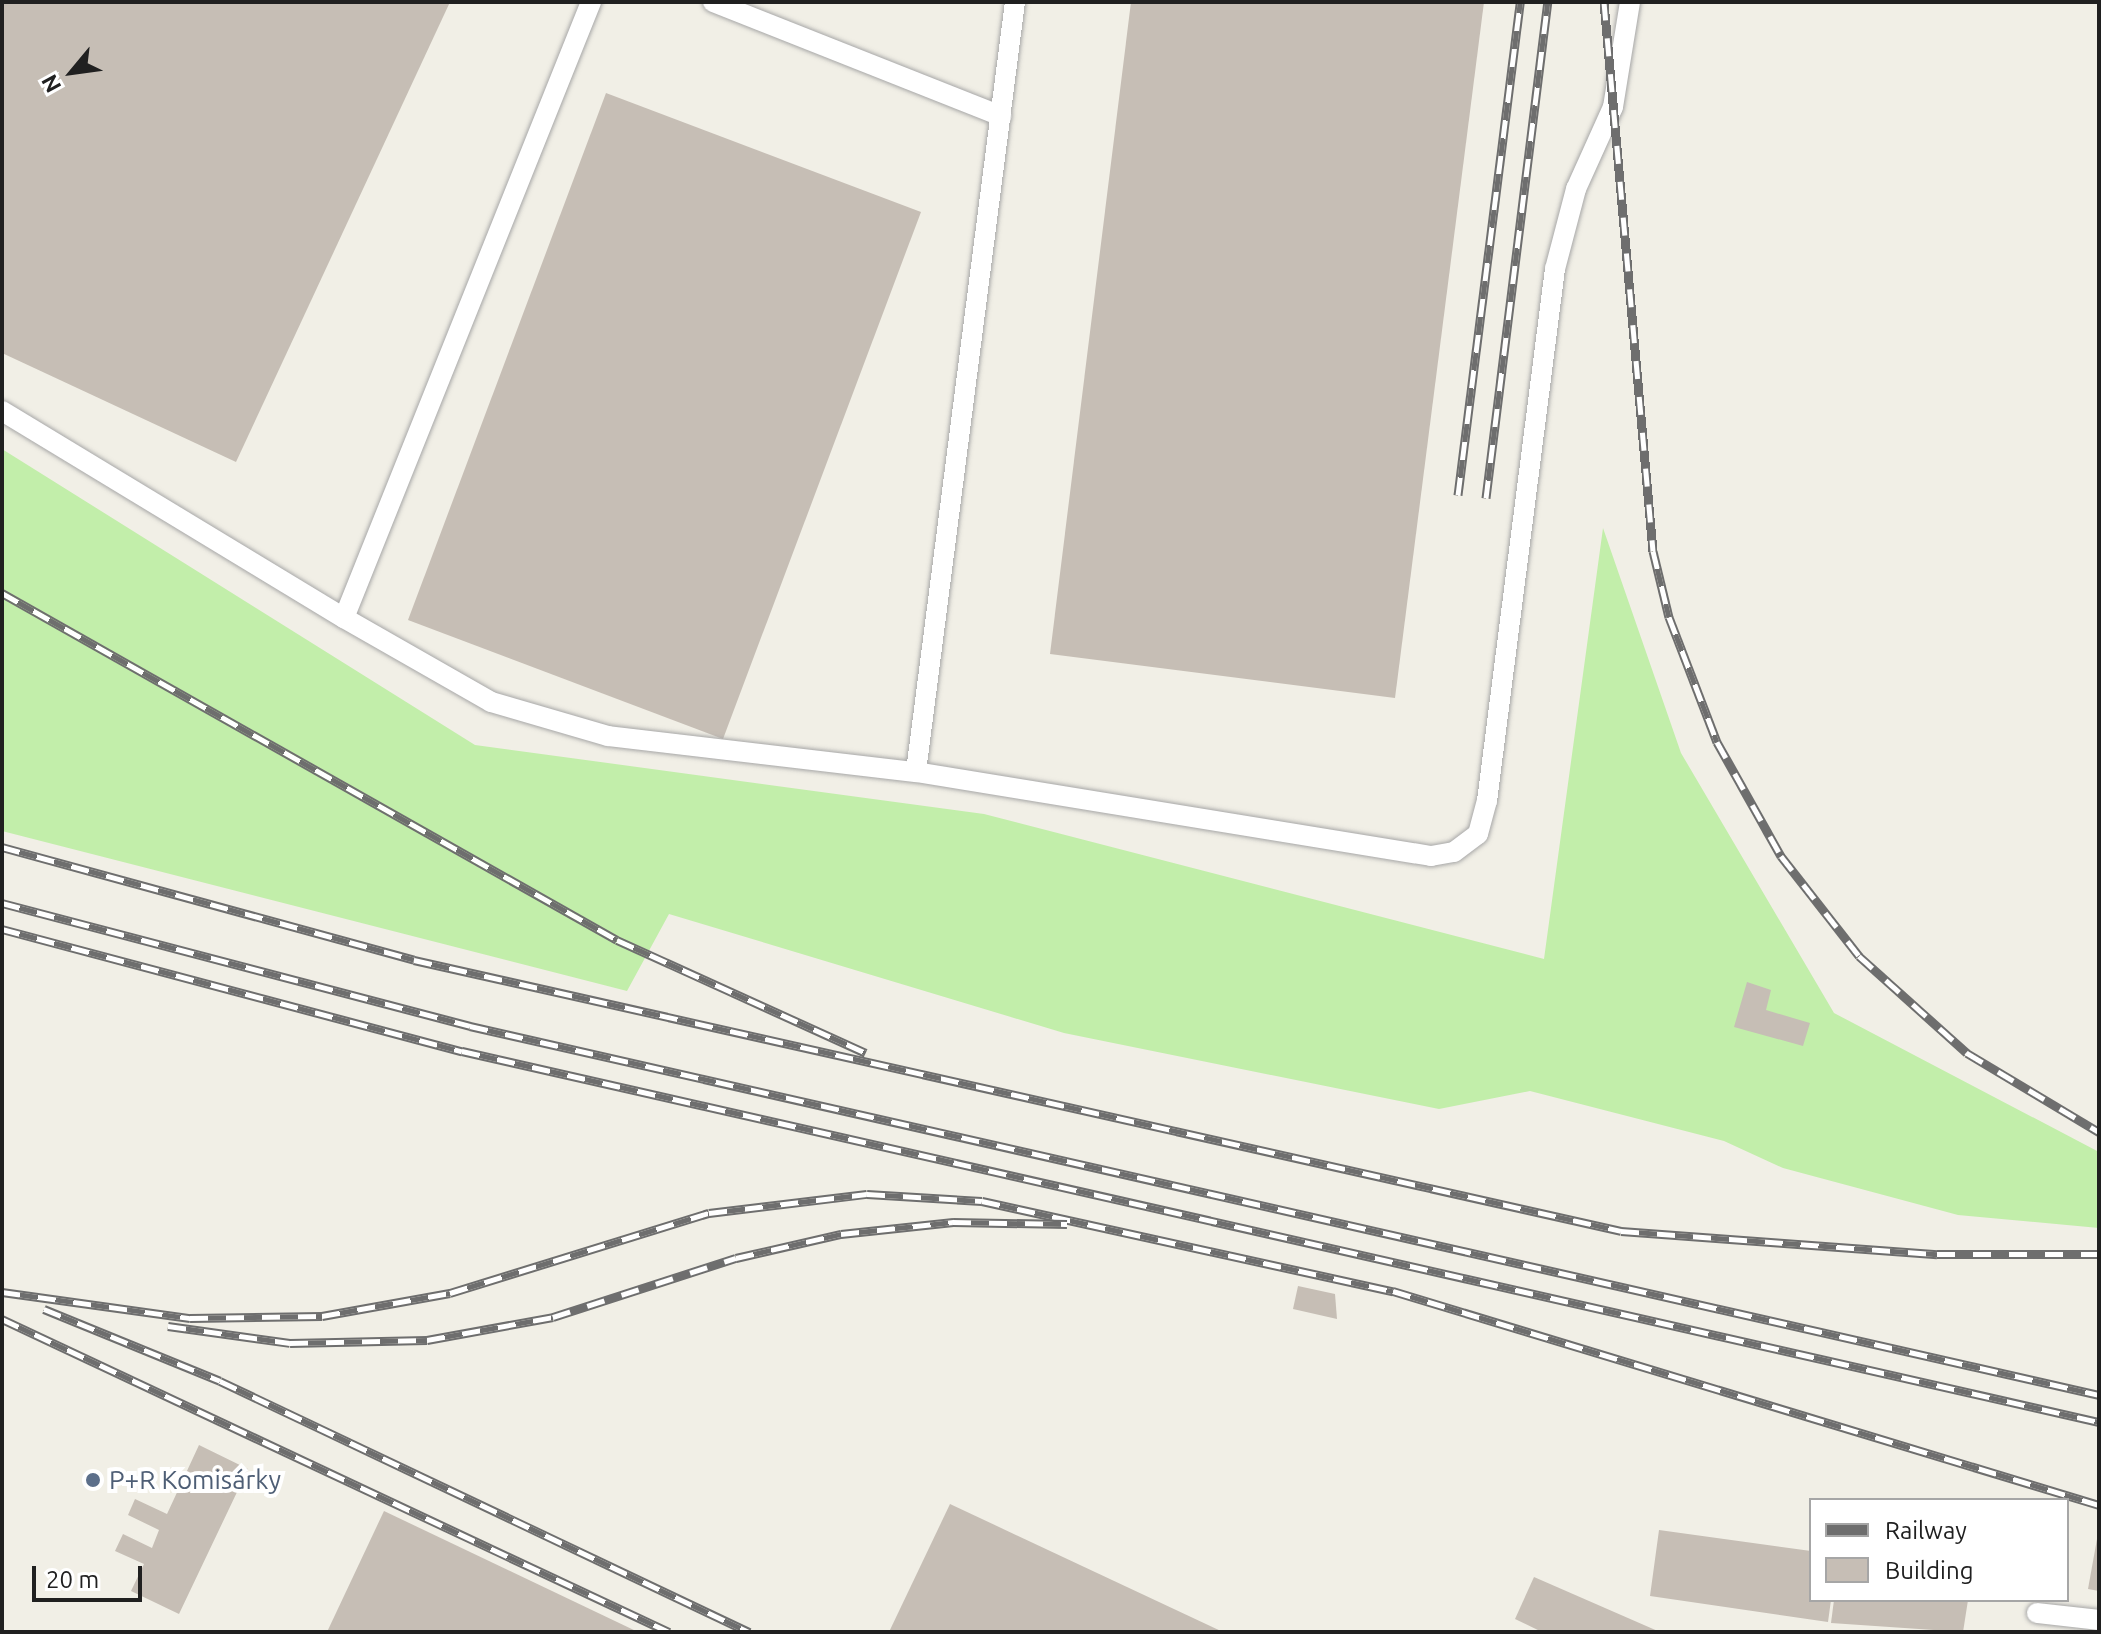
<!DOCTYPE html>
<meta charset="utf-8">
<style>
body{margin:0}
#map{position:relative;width:2101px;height:1634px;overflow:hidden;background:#f1efe6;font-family:Ubuntu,sans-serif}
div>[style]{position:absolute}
.grass>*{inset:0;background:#c2eeaa}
.building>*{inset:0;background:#c6beb5}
.roads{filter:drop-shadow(0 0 2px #a7a7a7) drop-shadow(0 0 2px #a7a7a7)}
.lane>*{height:20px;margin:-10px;padding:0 10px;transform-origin:10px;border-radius:10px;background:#fff}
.rail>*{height:9px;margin-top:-4.5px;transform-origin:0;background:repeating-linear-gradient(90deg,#fff 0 18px,#6e6e6e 0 36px);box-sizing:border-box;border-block:2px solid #6e6e6e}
.dots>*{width:22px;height:22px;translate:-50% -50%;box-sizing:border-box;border:4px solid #fff;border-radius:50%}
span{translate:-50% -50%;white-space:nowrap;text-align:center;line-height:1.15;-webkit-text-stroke:8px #fff;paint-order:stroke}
.service-label{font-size:26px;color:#4e5e75}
.left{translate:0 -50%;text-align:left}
.frame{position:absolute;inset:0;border:4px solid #202020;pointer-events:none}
.legend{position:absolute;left:1809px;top:1498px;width:260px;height:104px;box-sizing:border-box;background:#fff;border:2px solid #a6a6a6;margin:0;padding:10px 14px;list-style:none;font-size:24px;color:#202020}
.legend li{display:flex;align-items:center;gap:16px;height:40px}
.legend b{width:40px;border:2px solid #a6a6a6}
.north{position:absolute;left:32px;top:32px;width:80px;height:80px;-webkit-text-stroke:6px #fff;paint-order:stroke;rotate:241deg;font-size:22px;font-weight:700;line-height:32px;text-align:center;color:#202020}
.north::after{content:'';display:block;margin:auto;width:28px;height:36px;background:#202020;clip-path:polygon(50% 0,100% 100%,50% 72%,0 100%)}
.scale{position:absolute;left:32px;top:1566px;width:110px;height:36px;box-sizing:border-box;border:4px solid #202020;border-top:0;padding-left:10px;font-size:24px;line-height:28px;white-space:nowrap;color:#202020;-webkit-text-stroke:6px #fff;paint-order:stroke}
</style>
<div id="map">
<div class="grass">
<div style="clip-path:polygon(2px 449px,475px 745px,984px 814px,1544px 959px,1603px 528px,1681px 753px,1834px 1013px,2099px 1152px,2099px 1228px,1958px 1215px,1783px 1168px,1724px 1141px,1530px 1091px,1439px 1109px,1064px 1033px,669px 914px,627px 991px,2px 831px)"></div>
</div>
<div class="building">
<div style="clip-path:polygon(2px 2px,450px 2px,236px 462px,2px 353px)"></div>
<div style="clip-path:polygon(1131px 2px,1484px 2px,1395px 698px,1050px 654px)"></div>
<div style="clip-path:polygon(606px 93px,921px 212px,723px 739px,408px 620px)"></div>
<div style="clip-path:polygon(1747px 982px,1771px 990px,1766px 1010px,1810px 1023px,1803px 1046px,1734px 1027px)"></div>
<div style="clip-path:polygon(1298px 1286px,1335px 1294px,1337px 1319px,1293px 1309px)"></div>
<div style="clip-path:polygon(199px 1445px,248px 1469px,179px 1614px,131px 1591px,144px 1564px,115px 1551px,123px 1534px,152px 1548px,159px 1530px,128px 1515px,135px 1499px,167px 1514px)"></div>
<div style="clip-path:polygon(950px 1504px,1223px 1632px,889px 1632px)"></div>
<div style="clip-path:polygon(384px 1511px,638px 1632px,327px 1632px)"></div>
<div style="clip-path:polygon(1659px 1530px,1811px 1551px,1811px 1600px,1831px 1600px,1828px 1622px,1650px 1596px)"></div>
<div style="clip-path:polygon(2097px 1539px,2099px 1540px,2099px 1591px,2088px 1589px)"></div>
<div style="clip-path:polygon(1534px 1577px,1660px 1632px,1542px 1632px,1515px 1619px)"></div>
<div style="clip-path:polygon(1834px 1600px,1968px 1600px,1963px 1632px,1831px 1623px)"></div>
</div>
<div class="roads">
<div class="lane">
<div style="left:713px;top:2px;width:310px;rotate:21.6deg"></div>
<div style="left:1015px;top:2px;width:776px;rotate:97.33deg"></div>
<div style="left:916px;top:772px;width:522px;rotate:9.26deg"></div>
<div style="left:1431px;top:856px;width:23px;rotate:-10deg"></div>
<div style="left:1454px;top:852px;width:30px;rotate:-37deg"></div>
<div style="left:1478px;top:834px;width:34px;rotate:-75deg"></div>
<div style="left:1487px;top:801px;width:536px;rotate:-82.72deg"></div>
<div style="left:1555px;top:269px;width:83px;rotate:-75.3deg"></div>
<div style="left:1576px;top:189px;width:90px;rotate:-65.7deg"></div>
<div style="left:1613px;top:107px;width:106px;rotate:-80.8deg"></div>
<div style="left:2px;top:411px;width:400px;rotate:31.2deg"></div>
<div style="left:344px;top:618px;width:664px;rotate:-68.15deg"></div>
<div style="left:344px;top:618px;width:169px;rotate:29.7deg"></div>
<div style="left:491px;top:702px;width:122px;rotate:16.2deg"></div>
<div style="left:608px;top:736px;width:310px;rotate:6.7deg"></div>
<div style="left:2037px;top:1613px;width:62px;rotate:6.4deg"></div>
</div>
</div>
<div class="rail">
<div style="left:1604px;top:2px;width:551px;rotate:84.9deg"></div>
<div style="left:1653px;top:551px;width:68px;rotate:76.4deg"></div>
<div style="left:1669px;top:617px;width:134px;rotate:69deg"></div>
<div style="left:1717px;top:742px;width:131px;rotate:60.7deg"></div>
<div style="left:1781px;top:856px;width:127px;rotate:52deg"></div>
<div style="left:1859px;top:956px;width:145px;rotate:41.9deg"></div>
<div style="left:1967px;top:1053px;width:154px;rotate:30.9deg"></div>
<div style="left:1458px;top:495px;width:497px;rotate:-82.8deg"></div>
<div style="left:1486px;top:498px;width:500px;rotate:-82.9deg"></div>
<div style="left:2px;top:593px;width:706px;rotate:29.43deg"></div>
<div style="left:617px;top:940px;width:273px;rotate:24.4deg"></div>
<div style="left:2px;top:847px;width:427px;rotate:15.3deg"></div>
<div style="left:414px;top:960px;width:1237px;rotate:12.65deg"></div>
<div style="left:1621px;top:1231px;width:317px;rotate:4.2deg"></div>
<div style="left:1937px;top:1254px;width:162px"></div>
<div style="left:2px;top:903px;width:484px;rotate:14.7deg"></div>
<div style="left:470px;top:1026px;width:1670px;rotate:12.76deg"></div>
<div style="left:2px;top:929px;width:476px;rotate:14.9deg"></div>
<div style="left:462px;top:1051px;width:1679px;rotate:12.77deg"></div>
<div style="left:2px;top:1292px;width:190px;rotate:7.9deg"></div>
<div style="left:190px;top:1318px;width:132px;rotate:-0.9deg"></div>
<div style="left:322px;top:1316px;width:130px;rotate:-10.2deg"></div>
<div style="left:450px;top:1293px;width:271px;rotate:-17.2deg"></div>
<div style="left:709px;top:1213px;width:159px;rotate:-6.9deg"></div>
<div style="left:867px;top:1194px;width:115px;rotate:3.5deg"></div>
<div style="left:982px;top:1201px;width:421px;rotate:12.4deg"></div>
<div style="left:1393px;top:1291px;width:738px;rotate:16.86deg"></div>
<div style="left:44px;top:1309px;width:190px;rotate:22.2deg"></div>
<div style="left:220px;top:1381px;width:586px;rotate:25.38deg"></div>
<div style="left:2px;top:1319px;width:737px;rotate:25.14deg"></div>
<div style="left:168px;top:1326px;width:123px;rotate:7.9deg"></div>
<div style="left:290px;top:1343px;width:137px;rotate:-1.3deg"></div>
<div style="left:427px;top:1340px;width:128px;rotate:-10.3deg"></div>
<div style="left:553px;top:1317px;width:192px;rotate:-17.9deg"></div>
<div style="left:736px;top:1258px;width:108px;rotate:-12.9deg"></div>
<div style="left:841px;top:1234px;width:113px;rotate:-6.1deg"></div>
<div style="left:953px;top:1222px;width:114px;rotate:1deg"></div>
</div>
<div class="dots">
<div style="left:93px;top:1480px;background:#5c6f8a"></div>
</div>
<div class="service-label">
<span class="left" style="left:109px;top:1480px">P+R Komisárky</span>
</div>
<div class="frame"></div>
<ul class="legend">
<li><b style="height:10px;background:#6e6e6e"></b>Railway</li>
<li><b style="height:22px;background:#c6beb5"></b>Building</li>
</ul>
<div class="north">N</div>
<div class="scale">20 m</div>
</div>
